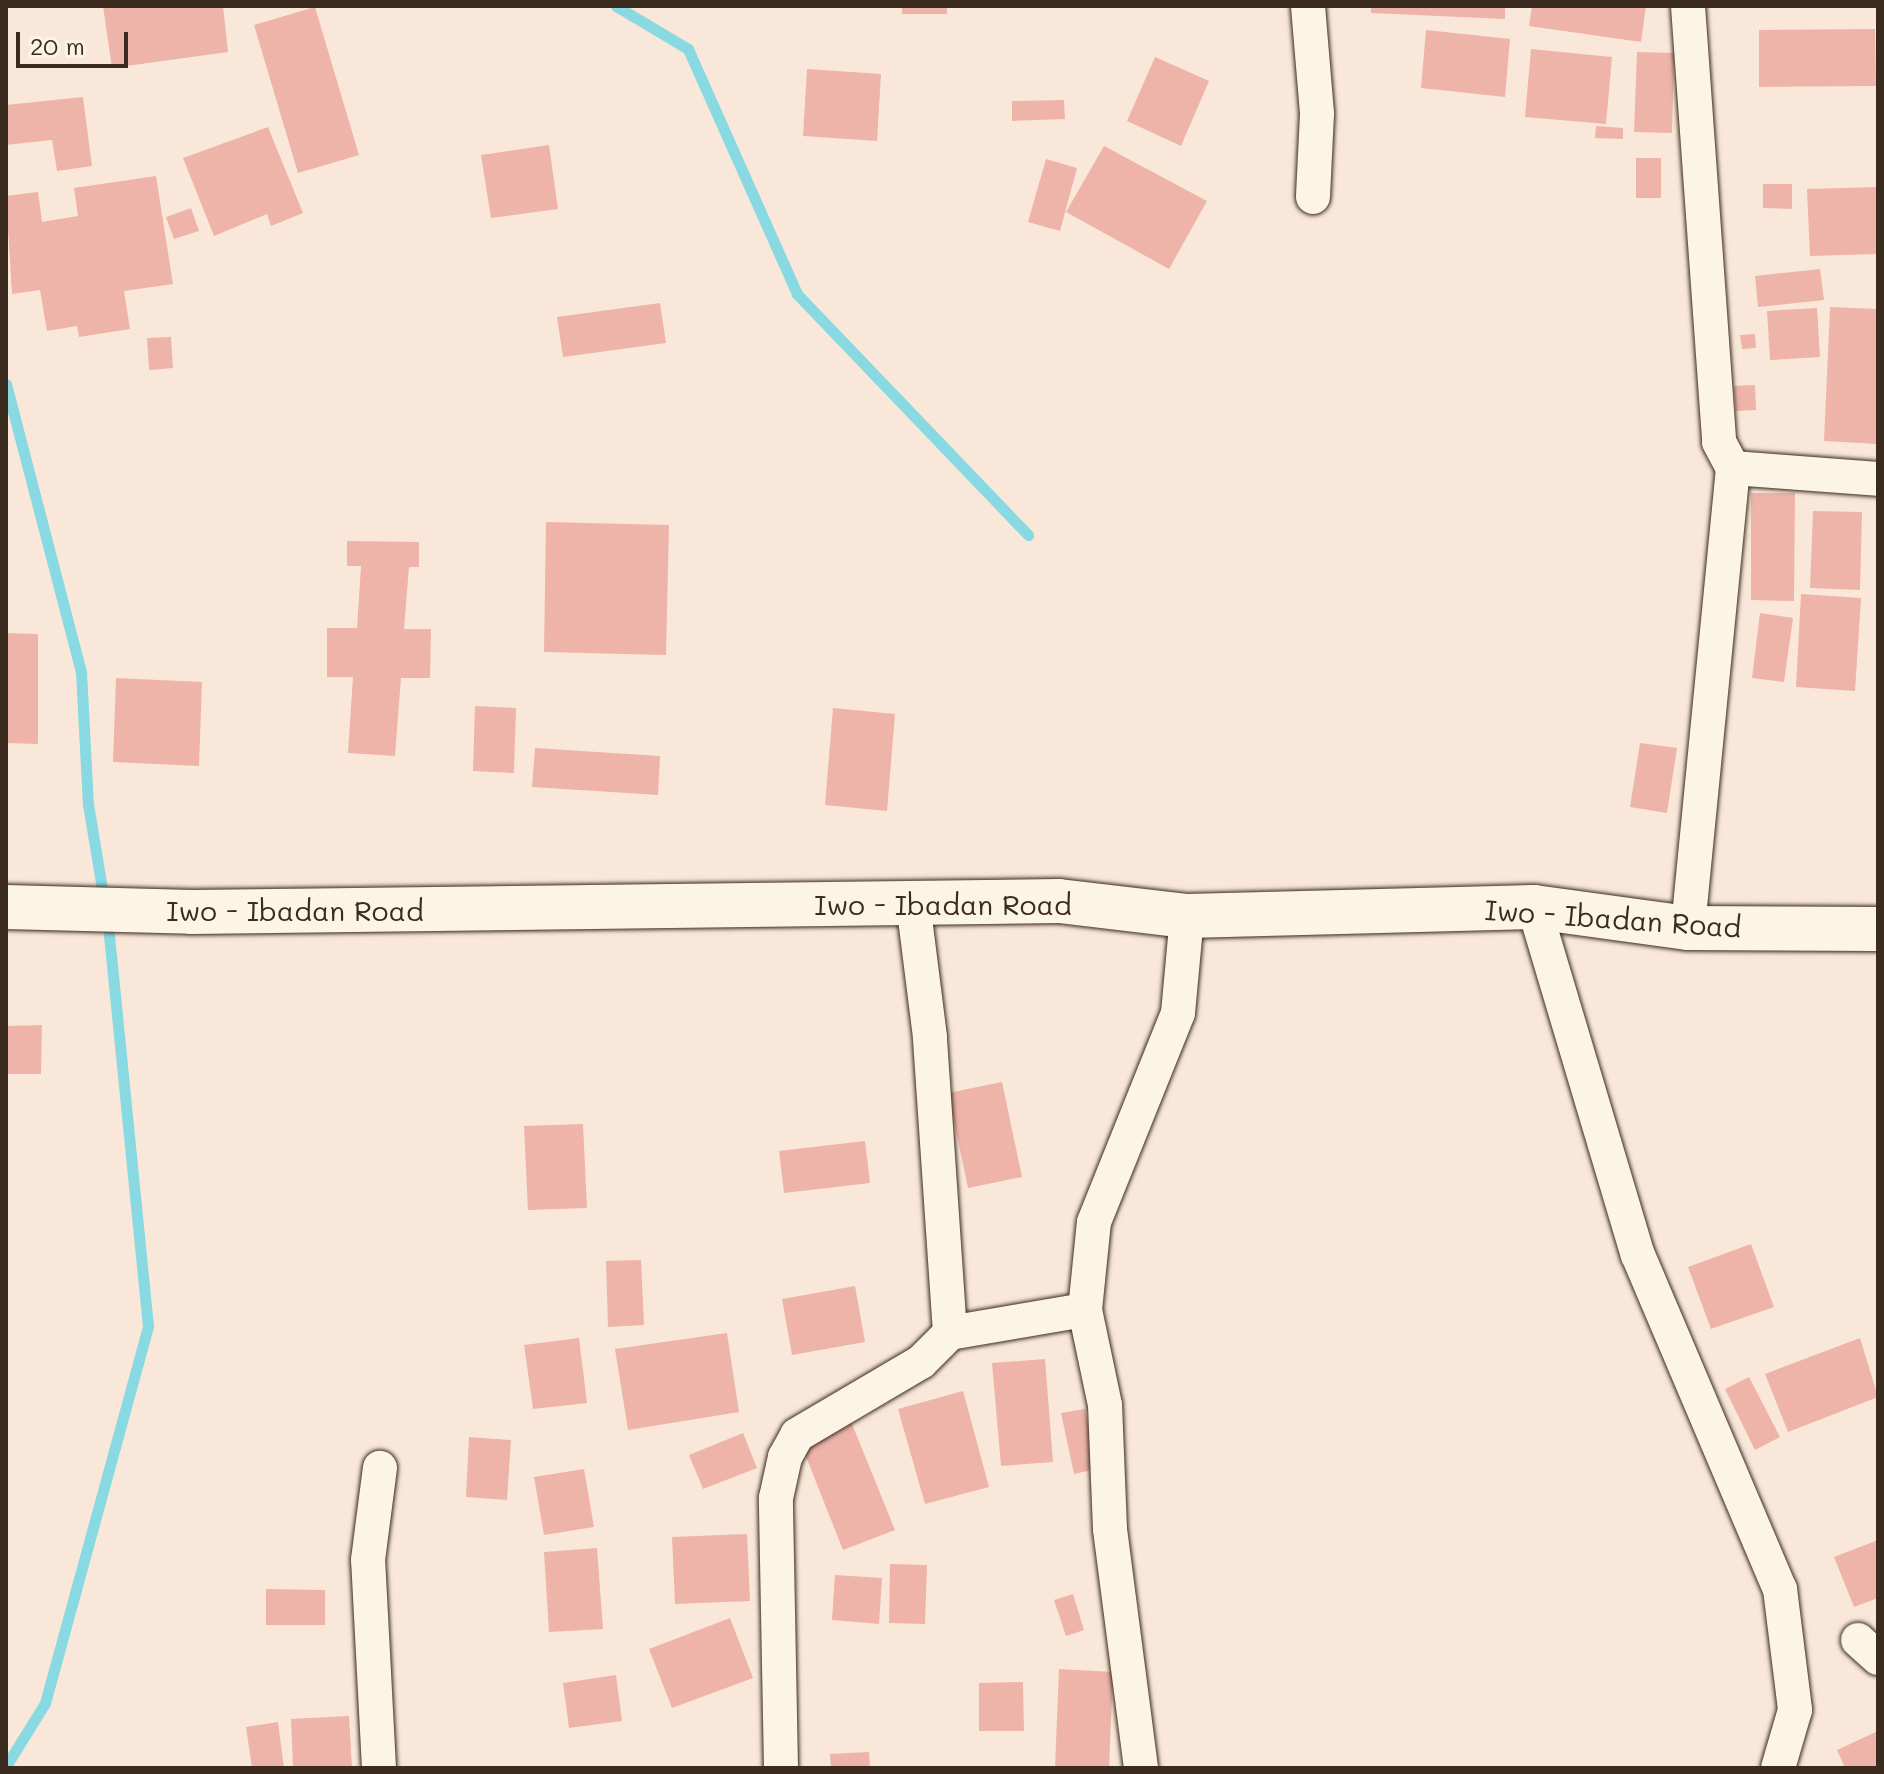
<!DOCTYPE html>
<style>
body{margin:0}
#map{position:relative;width:1884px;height:1774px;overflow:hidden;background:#f9e8d9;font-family:Mali,sans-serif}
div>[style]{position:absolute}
.stream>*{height:11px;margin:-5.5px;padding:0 5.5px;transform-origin:5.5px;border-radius:5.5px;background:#88d9e2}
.building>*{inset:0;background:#eeb4aa}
.roads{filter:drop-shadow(0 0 2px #3b2a1e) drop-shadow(0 0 2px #3b2a1e)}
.street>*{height:34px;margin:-17px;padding:0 17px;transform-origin:17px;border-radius:17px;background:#fcf5e5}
.primary>*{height:44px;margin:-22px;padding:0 22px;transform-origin:22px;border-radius:22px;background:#fcf5e5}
span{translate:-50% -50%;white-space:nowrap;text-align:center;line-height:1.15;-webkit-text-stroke:6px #fcf5e5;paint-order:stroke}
.street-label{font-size:28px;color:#3b2a1e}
.frame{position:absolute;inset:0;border:8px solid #3b2a1e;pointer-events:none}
.scale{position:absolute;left:16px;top:32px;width:112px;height:36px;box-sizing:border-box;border:4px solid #3b2a1e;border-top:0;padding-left:10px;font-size:24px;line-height:28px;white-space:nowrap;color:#3b2a1e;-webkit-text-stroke:6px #fcf5e5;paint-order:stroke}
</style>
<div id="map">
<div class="stream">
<div style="left:616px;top:6px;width:84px;rotate:30.8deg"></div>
<div style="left:688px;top:49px;width:268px;rotate:66deg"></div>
<div style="left:797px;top:294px;width:334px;rotate:46.2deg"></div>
<div style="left:6px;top:384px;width:298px;rotate:75.4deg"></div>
<div style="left:81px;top:672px;width:132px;rotate:87deg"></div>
<div style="left:88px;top:804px;width:98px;rotate:80.6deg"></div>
<div style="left:6px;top:1766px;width:74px;rotate:-58.2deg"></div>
<div style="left:45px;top:1703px;width:391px;rotate:-74.7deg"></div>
<div style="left:148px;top:1326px;width:410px;rotate:-95.7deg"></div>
</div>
<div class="building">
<div style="clip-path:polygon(103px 6px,223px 6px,228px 52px,112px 68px)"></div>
<div style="clip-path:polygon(902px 6px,947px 6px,947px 14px,902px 14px)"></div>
<div style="clip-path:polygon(1371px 6px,1505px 6px,1505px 19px,1371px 13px)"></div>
<div style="clip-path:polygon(1532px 6px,1646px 6px,1641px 42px,1529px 26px)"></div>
<div style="clip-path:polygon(315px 7px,359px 155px,298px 173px,254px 25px)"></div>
<div style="clip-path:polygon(1875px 29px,1876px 86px,1759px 87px,1759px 30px)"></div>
<div style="clip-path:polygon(1426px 30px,1510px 39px,1505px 97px,1421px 88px)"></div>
<div style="clip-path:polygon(1531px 49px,1612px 57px,1606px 124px,1525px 117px)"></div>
<div style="clip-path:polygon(1637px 52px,1674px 53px,1672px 133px,1634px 132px)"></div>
<div style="clip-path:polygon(1155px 57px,1209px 81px,1181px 146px,1127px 121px)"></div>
<div style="clip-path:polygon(807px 69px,881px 74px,877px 141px,803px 136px)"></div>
<div style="clip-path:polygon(83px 97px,92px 166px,57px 171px,52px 140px,6px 145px,6px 105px)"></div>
<div style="clip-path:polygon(1064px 100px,1065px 119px,1012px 121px,1012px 101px)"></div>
<div style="clip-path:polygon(1596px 126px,1623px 128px,1623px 139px,1595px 138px)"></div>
<div style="clip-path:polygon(268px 127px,303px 213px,271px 226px,267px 214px,214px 236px,183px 158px)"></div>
<div style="clip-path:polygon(549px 145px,558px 209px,491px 218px,481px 155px)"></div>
<div style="clip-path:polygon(1104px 146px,1207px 201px,1169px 269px,1066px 212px)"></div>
<div style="clip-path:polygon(1636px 158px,1661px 158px,1661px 198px,1636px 198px)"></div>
<div style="clip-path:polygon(1046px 159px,1077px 168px,1060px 231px,1028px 222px)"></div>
<div style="clip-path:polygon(156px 176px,173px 284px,124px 291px,130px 329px,79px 337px,77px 326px,47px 331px,40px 290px,12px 294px,6px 196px,38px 192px,42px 222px,78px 216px,74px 188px)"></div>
<div style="clip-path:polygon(1763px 184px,1792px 184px,1792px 209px,1763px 208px)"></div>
<div style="clip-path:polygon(1878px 187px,1878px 254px,1810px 256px,1807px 189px)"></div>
<div style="clip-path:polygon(191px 208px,199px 231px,174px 239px,166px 217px)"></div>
<div style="clip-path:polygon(1820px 269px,1824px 300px,1758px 307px,1755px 276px)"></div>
<div style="clip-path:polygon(660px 303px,666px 343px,563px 357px,557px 317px)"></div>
<div style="clip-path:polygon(1830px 307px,1878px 309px,1878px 444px,1824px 441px)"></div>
<div style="clip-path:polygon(1817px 308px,1820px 357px,1770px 360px,1767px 311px)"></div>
<div style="clip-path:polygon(1755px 334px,1756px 348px,1742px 349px,1740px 335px)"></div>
<div style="clip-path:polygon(171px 337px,173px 368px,149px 370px,147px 338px)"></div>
<div style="clip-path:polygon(1755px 385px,1756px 410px,1736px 411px,1734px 386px)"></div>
<div style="clip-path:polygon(1751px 493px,1795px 493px,1794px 601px,1751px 600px)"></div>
<div style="clip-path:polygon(1813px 511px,1862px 512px,1860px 590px,1810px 588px)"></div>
<div style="clip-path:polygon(546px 522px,669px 525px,666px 655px,544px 652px)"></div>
<div style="clip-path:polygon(347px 541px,419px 542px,419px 567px,409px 567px,404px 629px,431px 629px,430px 678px,401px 678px,395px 756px,348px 753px,353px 677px,327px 677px,327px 628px,357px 628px,361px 566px,347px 566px)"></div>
<div style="clip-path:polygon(1801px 594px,1861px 598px,1855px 691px,1796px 687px)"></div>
<div style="clip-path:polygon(1760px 613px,1793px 618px,1784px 682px,1752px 678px)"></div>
<div style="clip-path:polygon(6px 633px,38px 634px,38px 744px,6px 743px)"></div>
<div style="clip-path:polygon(116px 678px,202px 682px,199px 766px,113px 762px)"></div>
<div style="clip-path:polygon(475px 706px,516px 708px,514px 773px,473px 771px)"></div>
<div style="clip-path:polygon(833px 708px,895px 714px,887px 811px,825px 805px)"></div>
<div style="clip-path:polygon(1640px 743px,1677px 748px,1667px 813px,1630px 807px)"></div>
<div style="clip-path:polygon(535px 748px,660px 756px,658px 795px,532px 787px)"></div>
<div style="clip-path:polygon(42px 1025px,41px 1074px,6px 1074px,6px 1026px)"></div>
<div style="clip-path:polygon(1002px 1082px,1022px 1177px,968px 1188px,948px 1093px)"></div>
<div style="clip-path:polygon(583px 1124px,587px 1208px,528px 1210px,524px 1126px)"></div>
<div style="clip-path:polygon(865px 1141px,870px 1183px,784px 1193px,779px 1151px)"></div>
<div style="clip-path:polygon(1751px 1244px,1774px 1307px,1711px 1329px,1688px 1267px)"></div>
<div style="clip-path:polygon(641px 1260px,644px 1325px,608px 1327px,606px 1261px)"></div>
<div style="clip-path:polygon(855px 1286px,865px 1342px,792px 1355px,782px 1299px)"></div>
<div style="clip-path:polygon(727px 1333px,739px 1412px,628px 1430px,615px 1349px)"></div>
<div style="clip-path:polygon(579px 1338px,587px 1403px,533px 1409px,524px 1345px)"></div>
<div style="clip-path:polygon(1860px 1338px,1878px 1397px,1788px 1432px,1765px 1374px)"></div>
<div style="clip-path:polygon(1045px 1359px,1053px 1462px,1001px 1466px,992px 1363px)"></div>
<div style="clip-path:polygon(1749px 1377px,1780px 1437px,1755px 1450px,1725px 1389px)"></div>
<div style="clip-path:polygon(963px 1391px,989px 1487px,925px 1504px,898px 1409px)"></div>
<div style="clip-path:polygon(1085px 1409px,1096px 1469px,1074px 1474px,1061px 1413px)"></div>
<div style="clip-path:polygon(850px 1419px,895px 1530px,843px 1550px,799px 1439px)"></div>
<div style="clip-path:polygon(743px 1433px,757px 1468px,703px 1489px,689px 1455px)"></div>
<div style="clip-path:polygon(469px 1437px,511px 1440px,507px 1500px,466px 1497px)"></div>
<div style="clip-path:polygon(584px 1469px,594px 1527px,544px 1535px,534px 1477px)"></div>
<div style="clip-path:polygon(747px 1534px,750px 1601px,675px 1604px,672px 1537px)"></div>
<div style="clip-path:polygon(1878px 1540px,1878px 1598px,1854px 1607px,1834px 1557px)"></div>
<div style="clip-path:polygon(597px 1548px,603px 1629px,549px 1632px,544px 1552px)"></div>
<div style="clip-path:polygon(890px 1564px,927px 1565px,925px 1624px,889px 1623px)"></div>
<div style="clip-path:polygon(835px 1575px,882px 1578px,879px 1624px,832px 1620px)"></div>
<div style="clip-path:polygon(266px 1589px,325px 1590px,325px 1625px,266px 1625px)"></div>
<div style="clip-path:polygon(1073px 1594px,1084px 1630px,1066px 1636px,1054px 1600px)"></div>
<div style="clip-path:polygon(730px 1618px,753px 1678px,672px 1708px,649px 1649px)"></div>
<div style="clip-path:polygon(1059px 1669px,1113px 1672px,1109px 1768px,1055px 1768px)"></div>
<div style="clip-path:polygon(616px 1675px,622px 1721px,569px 1728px,563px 1683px)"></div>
<div style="clip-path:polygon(1023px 1682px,1024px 1731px,979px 1731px,979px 1683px)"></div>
<div style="clip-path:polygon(349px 1716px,352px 1768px,293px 1768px,291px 1719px)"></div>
<div style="clip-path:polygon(278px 1722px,284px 1768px,252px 1768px,246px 1727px)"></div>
<div style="clip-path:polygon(1878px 1731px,1878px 1768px,1845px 1768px,1837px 1750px)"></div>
<div style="clip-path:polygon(869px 1752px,870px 1768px,831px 1768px,830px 1754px)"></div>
</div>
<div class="roads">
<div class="street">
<div style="left:1308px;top:6px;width:108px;rotate:85.2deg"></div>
<div style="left:1317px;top:114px;width:83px;rotate:92.8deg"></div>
<div style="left:1688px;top:6px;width:437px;rotate:85.9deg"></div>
<div style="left:1719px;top:442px;width:30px;rotate:62deg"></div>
<div style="left:1733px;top:468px;width:462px;rotate:95.6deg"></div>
<div style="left:1733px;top:468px;width:145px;rotate:4.3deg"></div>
<div style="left:1534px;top:907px;width:363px;rotate:73.4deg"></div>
<div style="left:1638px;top:1255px;width:363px;rotate:67deg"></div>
<div style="left:1780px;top:1589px;width:122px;rotate:82.9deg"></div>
<div style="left:1795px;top:1710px;width:60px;rotate:106.3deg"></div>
<div style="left:950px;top:1333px;width:137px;rotate:-9.7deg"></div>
<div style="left:1858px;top:1640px;width:27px;rotate:42deg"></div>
<div style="left:379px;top:1768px;width:208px;rotate:-93deg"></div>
<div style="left:368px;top:1560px;width:93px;rotate:-82.6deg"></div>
<div style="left:781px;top:1768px;width:270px;rotate:-91.1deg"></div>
<div style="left:776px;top:1498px;width:42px;rotate:-77.6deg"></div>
<div style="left:785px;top:1457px;width:25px;rotate:-61deg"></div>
<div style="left:797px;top:1435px;width:144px;rotate:-30.5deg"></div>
<div style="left:921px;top:1362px;width:41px;rotate:-45deg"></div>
<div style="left:950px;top:1333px;width:297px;rotate:-93.9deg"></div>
<div style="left:930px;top:1037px;width:135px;rotate:-97.2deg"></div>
<div style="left:1141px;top:1768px;width:241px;rotate:-97.4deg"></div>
<div style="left:1110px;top:1529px;width:124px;rotate:-92.3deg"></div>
<div style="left:1105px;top:1405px;width:97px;rotate:-101.9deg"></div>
<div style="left:1085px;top:1310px;width:88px;rotate:-84.2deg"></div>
<div style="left:1094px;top:1222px;width:225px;rotate:-68.1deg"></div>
<div style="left:1178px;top:1013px;width:97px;rotate:-84.7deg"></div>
</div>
<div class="primary">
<div style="left:6px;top:907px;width:186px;rotate:1.5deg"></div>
<div style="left:192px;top:912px;width:867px;rotate:-0.73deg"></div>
<div style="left:1059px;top:901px;width:129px;rotate:6.7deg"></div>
<div style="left:1187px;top:916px;width:347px;rotate:-1.5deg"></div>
<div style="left:1534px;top:907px;width:155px;rotate:7.8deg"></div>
<div style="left:1688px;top:928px;width:190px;rotate:0.3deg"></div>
</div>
</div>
<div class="street-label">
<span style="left:943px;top:904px">Iwo - Ibadan Road</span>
<span style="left:295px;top:910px">Iwo - Ibadan Road</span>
<span style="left:1613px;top:918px;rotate:4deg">Iwo - Ibadan Road</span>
</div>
<div class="frame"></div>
<div class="scale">20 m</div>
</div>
